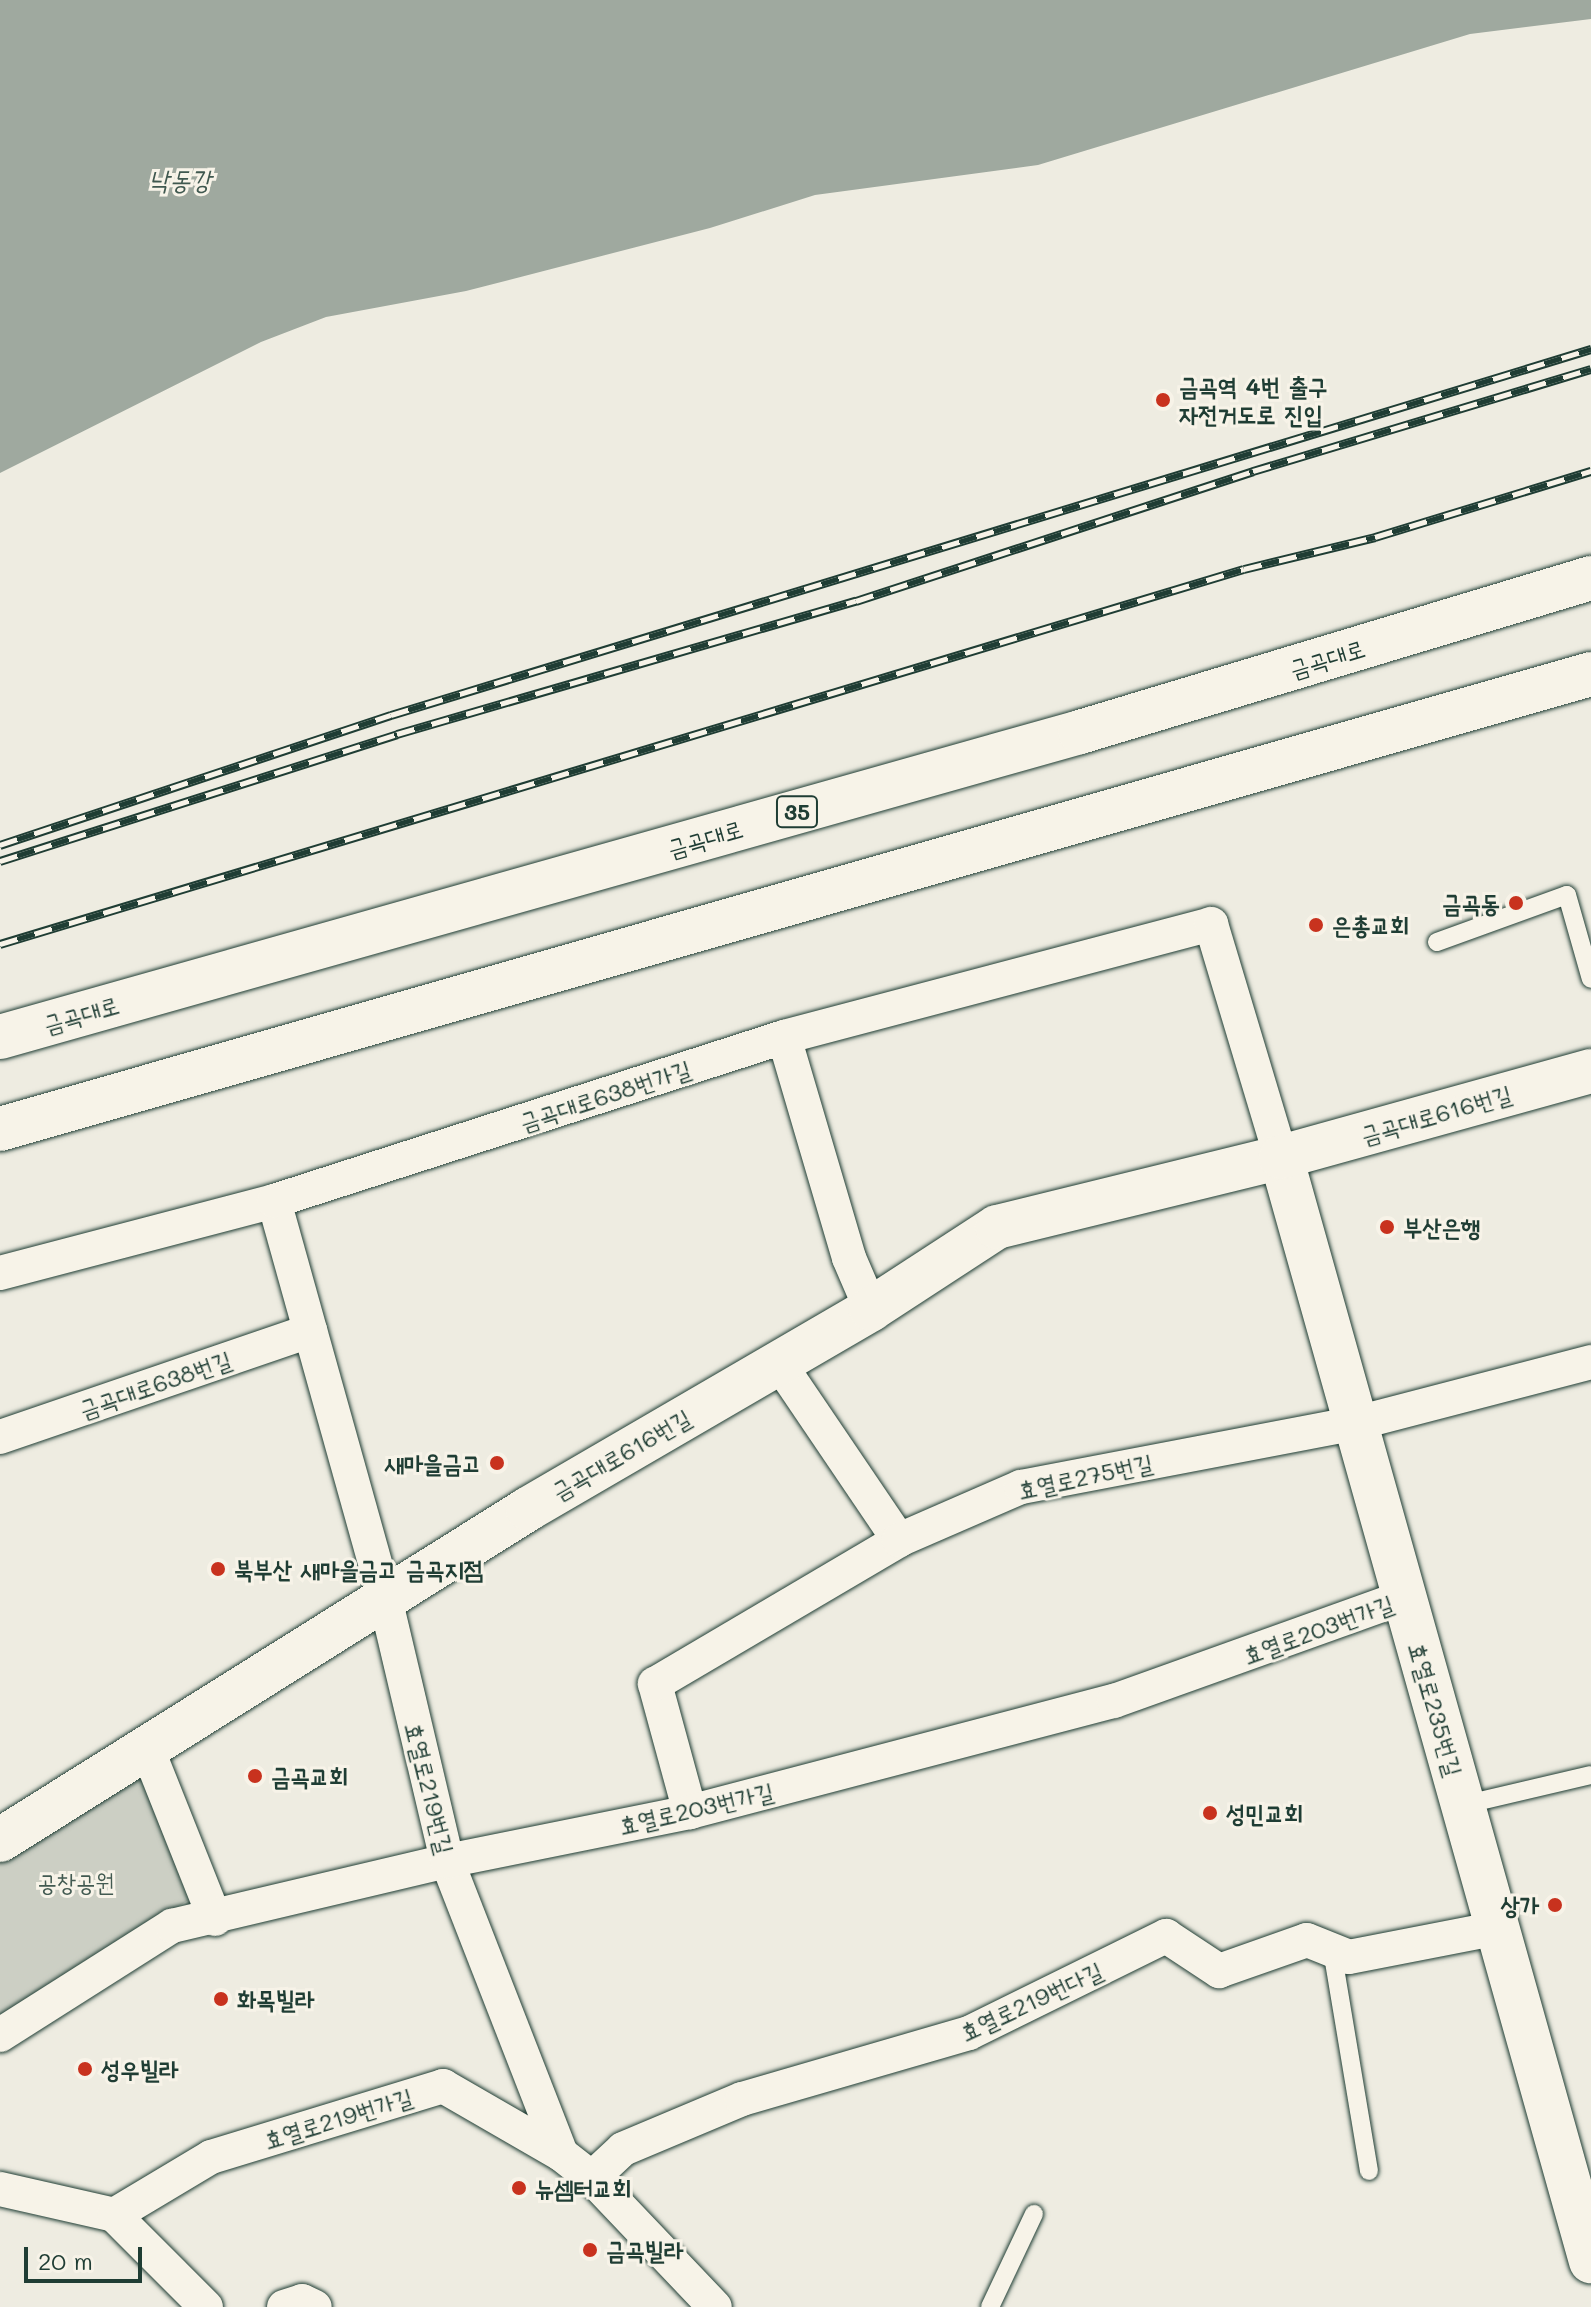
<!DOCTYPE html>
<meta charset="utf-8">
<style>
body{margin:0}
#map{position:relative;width:1591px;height:2307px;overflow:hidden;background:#eeece1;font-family:Mali,"Poor Story",sans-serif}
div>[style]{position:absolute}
.green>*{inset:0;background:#cccfc4}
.water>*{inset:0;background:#9fa99f}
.roads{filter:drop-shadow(0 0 2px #1f3d34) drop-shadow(0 0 2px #1f3d34)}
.lane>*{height:18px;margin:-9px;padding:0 9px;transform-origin:9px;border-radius:9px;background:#f7f3e8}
.street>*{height:34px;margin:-17px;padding:0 17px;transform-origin:17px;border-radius:17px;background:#f7f3e8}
.secondary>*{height:44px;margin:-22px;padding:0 22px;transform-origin:22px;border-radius:22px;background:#f7f3e8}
.primary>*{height:44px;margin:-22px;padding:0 22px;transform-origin:22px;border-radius:22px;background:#f7f3e8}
.rail>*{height:9px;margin-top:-4.5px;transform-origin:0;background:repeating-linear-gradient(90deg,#f7f3e8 0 18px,#1f3d34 0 36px);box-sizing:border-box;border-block:2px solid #1f3d34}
.dots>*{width:22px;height:22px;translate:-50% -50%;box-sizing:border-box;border:4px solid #f7f3e8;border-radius:50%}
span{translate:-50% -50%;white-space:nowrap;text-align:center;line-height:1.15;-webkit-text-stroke:6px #f7f3e8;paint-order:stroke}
.shield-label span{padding:2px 6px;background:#f7f3e8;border:2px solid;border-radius:6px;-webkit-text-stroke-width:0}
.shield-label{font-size:22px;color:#1f3d34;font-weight:700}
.poi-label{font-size:24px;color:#1f3d34;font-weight:700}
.left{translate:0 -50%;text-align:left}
.right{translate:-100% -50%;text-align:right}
.street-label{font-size:24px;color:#1f3d34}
.park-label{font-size:24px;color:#425a51}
.water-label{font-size:26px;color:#3f584f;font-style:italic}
.scale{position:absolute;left:24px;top:2247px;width:118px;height:36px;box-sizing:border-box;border:4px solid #1f3d34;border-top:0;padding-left:10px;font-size:24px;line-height:28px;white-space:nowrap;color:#1f3d34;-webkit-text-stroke:6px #f7f3e8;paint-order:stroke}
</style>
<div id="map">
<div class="green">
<div style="clip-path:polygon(142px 1772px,193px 1897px,0 2022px,0 1832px)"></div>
</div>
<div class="water">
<div style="clip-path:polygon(0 0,1591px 0,1591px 19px,1470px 34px,1038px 165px,815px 195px,710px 228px,466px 291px,326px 317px,261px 342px,0 473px)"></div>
</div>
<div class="roads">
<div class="lane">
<div style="left:1437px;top:942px;width:138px;rotate:-19.9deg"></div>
<div style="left:1567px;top:895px;width:87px;rotate:74.1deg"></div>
<div style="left:1463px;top:1805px;width:131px;rotate:-13.2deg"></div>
<div style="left:1332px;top:1950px;width:224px;rotate:80.5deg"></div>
<div style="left:990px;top:2307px;width:103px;rotate:-64.7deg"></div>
</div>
<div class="street">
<div style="left:784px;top:1037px;width:230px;rotate:73.6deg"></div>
<div style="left:849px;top:1258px;width:56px;rotate:66.7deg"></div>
<div style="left:274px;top:1201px;width:412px;rotate:74.4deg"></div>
<div style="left:385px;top:1598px;width:270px;rotate:76.7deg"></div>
<div style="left:447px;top:1861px;width:314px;rotate:68.7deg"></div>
<div style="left:561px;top:2154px;width:39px;rotate:38deg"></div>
<div style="left:592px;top:2178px;width:178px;rotate:46.4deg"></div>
<div style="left:0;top:1273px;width:283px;rotate:-14.7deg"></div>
<div style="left:274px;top:1201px;width:536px;rotate:-17.83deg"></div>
<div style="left:784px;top:1037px;width:442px;rotate:-14.8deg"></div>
<div style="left:1211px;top:924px;width:243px;rotate:73.3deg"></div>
<div style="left:779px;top:1363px;width:214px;rotate:55.9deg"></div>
<div style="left:0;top:1437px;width:328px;rotate:-18.9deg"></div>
<div style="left:147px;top:1748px;width:184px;rotate:68.3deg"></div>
<div style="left:690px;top:1812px;width:133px;rotate:-105.3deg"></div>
<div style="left:655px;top:1684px;width:283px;rotate:-30.5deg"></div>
<div style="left:899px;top:1540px;width:133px;rotate:-23.5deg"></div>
<div style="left:1021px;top:1487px;width:342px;rotate:-10.8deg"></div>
<div style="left:1357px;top:1423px;width:242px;rotate:-14.6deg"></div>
<div style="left:0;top:2035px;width:204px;rotate:-32.4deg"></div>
<div style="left:172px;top:1926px;width:283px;rotate:-13.3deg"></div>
<div style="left:447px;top:1861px;width:248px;rotate:-11.4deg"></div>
<div style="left:690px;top:1812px;width:438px;rotate:-14.7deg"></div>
<div style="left:1114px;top:1701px;width:309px;rotate:-19.7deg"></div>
<div style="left:592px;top:2178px;width:42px;rotate:-43.1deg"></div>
<div style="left:623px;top:2149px;width:129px;rotate:-22.8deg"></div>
<div style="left:742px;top:2099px;width:236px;rotate:-16.2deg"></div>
<div style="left:969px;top:2033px;width:220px;rotate:-26.2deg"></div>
<div style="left:1166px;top:1936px;width:64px;rotate:33.4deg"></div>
<div style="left:1219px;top:1971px;width:93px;rotate:-19.4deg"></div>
<div style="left:1307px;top:1940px;width:45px;rotate:22deg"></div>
<div style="left:1349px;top:1957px;width:152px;rotate:-11deg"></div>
<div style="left:0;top:2189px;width:117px;rotate:12.8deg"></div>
<div style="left:114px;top:2215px;width:130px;rotate:45deg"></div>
<div style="left:114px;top:2215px;width:113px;rotate:-30.9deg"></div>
<div style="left:211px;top:2157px;width:243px;rotate:-17deg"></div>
<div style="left:443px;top:2086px;width:136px;rotate:30deg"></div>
<div style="left:284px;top:2307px;width:19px;rotate:-18deg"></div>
<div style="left:302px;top:2301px;width:14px;rotate:25deg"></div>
</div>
<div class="secondary">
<div style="left:1281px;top:1157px;width:1147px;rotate:74.32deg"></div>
<div style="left:0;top:1840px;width:623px;rotate:-32.08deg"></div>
<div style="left:528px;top:1509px;width:397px;rotate:-30.2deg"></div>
<div style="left:871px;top:1309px;width:150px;rotate:-33.1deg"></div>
<div style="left:997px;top:1227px;width:292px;rotate:-13.8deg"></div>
<div style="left:1281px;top:1157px;width:322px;rotate:-15.5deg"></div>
</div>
<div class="primary">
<div style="left:0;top:1037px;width:1122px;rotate:-15.77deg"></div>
<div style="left:1080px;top:732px;width:534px;rotate:-16.77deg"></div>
<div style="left:0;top:1129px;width:1655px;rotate:-15.96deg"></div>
</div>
</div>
<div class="rail">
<div style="left:0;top:845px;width:412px;rotate:-18.4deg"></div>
<div style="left:391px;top:715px;width:1255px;rotate:-16.96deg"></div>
<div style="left:0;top:861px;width:417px;rotate:-17.7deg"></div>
<div style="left:397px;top:734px;width:478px;rotate:-16.2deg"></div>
<div style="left:856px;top:601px;width:418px;rotate:-18.1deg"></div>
<div style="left:1253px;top:471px;width:353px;rotate:-16.8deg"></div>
<div style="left:0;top:944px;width:1299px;rotate:-16.78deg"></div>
<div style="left:1244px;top:569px;width:135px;rotate:-13.7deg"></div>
<div style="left:1375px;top:537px;width:226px;rotate:-17deg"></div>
</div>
<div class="dots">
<div style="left:1163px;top:400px;background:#c8321e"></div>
<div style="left:1516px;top:903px;background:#c8321e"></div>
<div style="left:1316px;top:925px;background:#c8321e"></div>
<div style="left:1387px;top:1227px;background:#c8321e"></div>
<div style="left:497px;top:1463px;background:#c8321e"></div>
<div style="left:218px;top:1569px;background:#c8321e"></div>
<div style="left:255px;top:1776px;background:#c8321e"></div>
<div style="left:1210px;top:1813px;background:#c8321e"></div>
<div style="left:1555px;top:1905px;background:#c8321e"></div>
<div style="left:221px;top:1999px;background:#c8321e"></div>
<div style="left:85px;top:2069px;background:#c8321e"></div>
<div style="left:519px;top:2188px;background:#c8321e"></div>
<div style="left:590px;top:2250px;background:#c8321e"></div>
</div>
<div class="shield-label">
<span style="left:797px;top:812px">35</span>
</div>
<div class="poi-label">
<span class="left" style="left:1179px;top:400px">금곡역 4번 출구<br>자전거도로 진입</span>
<span class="right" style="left:1500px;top:903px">금곡동</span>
<span class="left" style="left:1332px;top:925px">은총교회</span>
<span class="left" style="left:1403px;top:1227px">부산은행</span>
<span class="right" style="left:481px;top:1463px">새마을금고</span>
<span class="left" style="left:234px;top:1569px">북부산 새마을금고 금곡지점</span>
<span class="left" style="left:271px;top:1776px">금곡교회</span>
<span class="left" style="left:1226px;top:1813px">성민교회</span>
<span class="right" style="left:1539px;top:1905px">상가</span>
<span class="left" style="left:237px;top:1999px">화목빌라</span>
<span class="left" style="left:101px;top:2069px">성우빌라</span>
<span class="left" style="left:535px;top:2188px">뉴셈터교회</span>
<span class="left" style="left:606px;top:2250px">금곡빌라</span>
</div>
<div class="street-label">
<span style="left:1327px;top:658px;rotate:-17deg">금곡대로</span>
<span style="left:705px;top:838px;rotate:-16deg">금곡대로</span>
<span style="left:81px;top:1014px;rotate:-16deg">금곡대로</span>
<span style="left:605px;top:1095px;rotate:-18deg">금곡대로638번가길</span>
<span style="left:1436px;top:1114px;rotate:-16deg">금곡대로616번길</span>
<span style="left:155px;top:1384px;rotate:-19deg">금곡대로638번길</span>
<span style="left:621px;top:1454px;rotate:-30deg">금곡대로616번길</span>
<span style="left:1085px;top:1476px;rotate:-12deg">효열로275번길</span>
<span style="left:1318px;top:1629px;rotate:-20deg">효열로203번가길</span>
<span style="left:1436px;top:1709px;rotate:74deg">효열로235번길</span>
<span style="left:430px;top:1788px;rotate:76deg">효열로219번길</span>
<span style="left:696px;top:1808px;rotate:-13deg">효열로203번가길</span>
<span style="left:1031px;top:2001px;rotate:-25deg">효열로219번다길</span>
<span style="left:338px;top:2118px;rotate:-17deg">효열로219번가길</span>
</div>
<div class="park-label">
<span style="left:76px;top:1882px">공창공원</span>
</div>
<div class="water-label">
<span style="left:180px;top:180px">낙동강</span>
</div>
<div class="scale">20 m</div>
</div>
